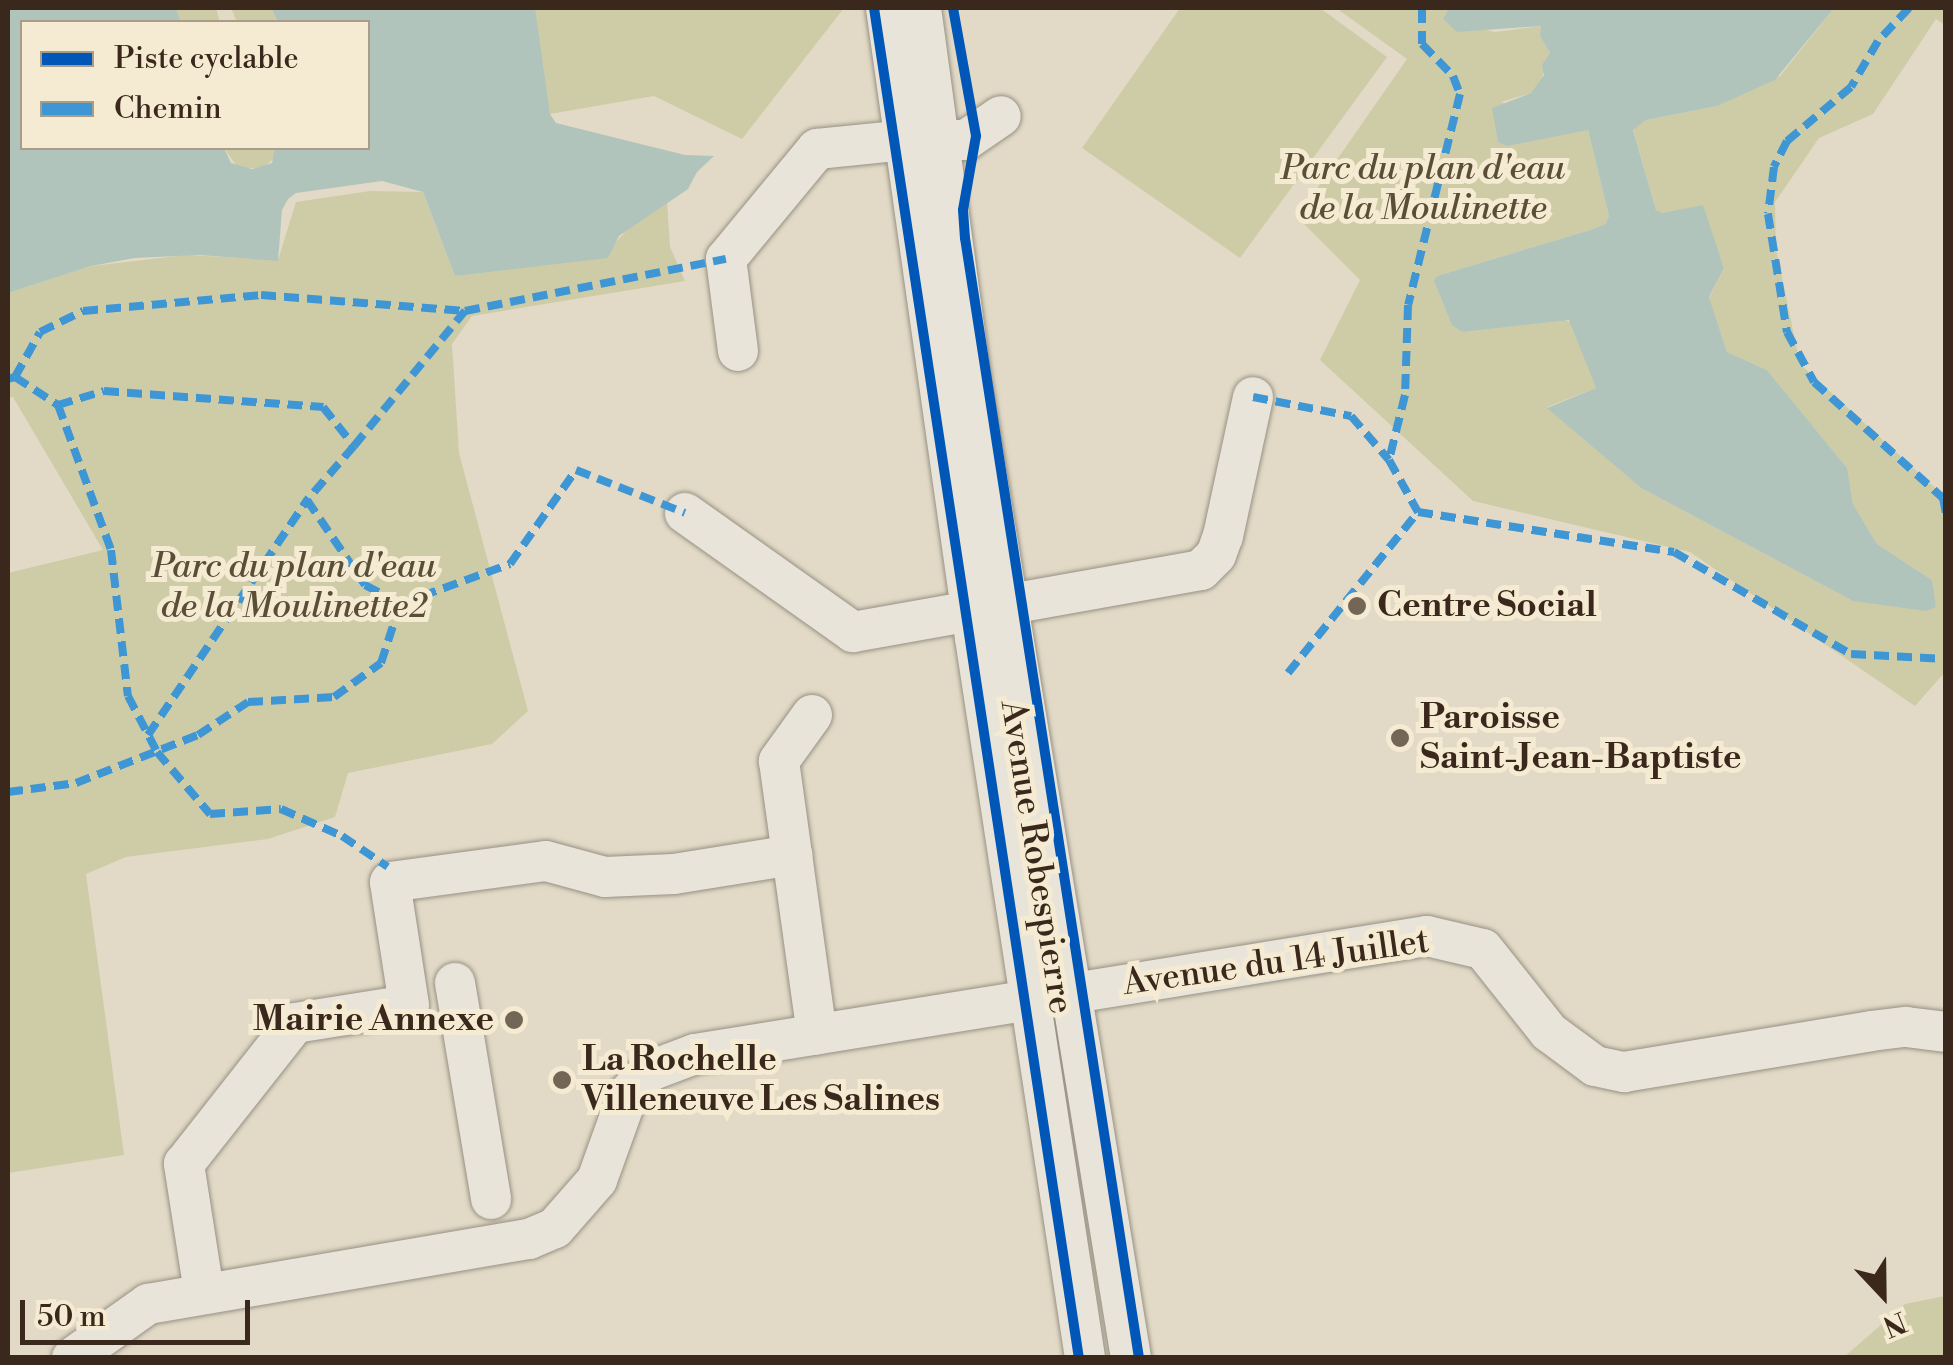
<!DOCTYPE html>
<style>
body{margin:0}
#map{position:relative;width:1953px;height:1365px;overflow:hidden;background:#e2dac6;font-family:"Libre Bodoni",serif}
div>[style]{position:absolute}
.green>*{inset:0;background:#cecca6}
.water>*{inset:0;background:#b1c4bc}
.roads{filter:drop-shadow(0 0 2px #979184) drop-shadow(0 0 2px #979184)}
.minor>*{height:40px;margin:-20px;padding:0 20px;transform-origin:20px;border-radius:20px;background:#e9e4da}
.quiet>*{height:8px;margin-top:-4px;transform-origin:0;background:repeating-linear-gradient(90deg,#3e96d4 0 15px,transparent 0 23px)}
.cycleway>*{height:10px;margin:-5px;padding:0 5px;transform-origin:5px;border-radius:5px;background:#0057b8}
.dots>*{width:28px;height:28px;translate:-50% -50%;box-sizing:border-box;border:5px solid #f5ead2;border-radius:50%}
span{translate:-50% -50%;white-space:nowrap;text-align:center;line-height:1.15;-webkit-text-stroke:10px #f5ead2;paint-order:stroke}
.park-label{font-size:35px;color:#5a4e37;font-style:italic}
.poi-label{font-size:35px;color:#39281b;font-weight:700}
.left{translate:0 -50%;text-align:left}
.right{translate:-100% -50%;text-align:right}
.street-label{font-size:35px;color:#39281b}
.frame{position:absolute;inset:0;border:10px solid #39281b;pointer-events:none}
.legend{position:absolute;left:20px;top:20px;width:350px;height:130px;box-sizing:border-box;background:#f5ead2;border:2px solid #aa9c89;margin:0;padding:12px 18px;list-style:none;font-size:30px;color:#39281b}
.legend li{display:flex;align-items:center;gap:20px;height:50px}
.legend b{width:50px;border:2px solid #aa9c89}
.north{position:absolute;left:1833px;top:1245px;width:100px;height:100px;-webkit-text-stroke:8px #f5ead2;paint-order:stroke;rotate:158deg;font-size:28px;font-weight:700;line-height:40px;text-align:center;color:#39281b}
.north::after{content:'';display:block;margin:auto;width:35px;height:45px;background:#39281b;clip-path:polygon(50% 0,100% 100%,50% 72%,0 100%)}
.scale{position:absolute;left:20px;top:1300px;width:230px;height:45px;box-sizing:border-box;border:5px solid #39281b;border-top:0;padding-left:12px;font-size:30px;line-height:35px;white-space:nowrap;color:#39281b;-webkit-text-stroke:8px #f5ead2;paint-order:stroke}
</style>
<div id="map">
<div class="green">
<div style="clip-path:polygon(176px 8px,216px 8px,220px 22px,181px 22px)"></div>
<div style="clip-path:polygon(231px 8px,271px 8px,278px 22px,237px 22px)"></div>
<div style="clip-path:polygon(531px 8px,844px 8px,742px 139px,654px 96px,550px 114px)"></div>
<div style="clip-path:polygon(1180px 8px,1320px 8px,1387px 57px,1240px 258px,1082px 148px)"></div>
<div style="clip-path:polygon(1336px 8px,1449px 8px,1444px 19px,1495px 32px,1542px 26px,1540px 36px,1550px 53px,1540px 84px,1531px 93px,1501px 102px,1588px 130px,1609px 216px,1605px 224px,1590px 230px,1437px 276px,1573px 323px,1596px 388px,1547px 407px,1641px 488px,1853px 601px,1932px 580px,1877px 544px,1853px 504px,1846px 467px,1767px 370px,1727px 352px,1709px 298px,1724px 268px,1702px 206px,1661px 213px,1656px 210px,1633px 129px,1646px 120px,1717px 106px,1780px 76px,1834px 8px,1945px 8px,1945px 25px,1936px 19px,1873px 114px,1819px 138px,1775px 202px,1776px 249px,1800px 364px,1945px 497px,1945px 672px,1915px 706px,1690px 552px,1473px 501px,1320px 360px,1360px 280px,1297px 217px,1407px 59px)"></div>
<div style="clip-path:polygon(224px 148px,275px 148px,276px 157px,262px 168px,238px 168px)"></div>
<div style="clip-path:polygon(370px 191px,423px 192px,455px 276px,611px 247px,635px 222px,667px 201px,670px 247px,685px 281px,472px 316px,452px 344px,459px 453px,528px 711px,492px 744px,348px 773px,335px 817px,268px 839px,126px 857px,86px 874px,124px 1155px,8px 1173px,8px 573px,103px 550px,13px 397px,8px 397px,8px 293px,91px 266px,186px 255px,278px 260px,296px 202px)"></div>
<div style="clip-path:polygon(1945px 1296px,1945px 1357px,1844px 1357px,1905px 1304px)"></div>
</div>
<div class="water">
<div style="clip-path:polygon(8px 8px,176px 8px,181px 22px,22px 22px,22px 148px,224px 148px,231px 163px,252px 169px,272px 163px,275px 148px,368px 148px,368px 22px,278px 22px,271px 8px,535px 8px,550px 114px,556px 123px,685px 155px,714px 156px,697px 172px,688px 189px,619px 236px,608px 258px,455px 276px,423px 192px,382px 181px,296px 193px,288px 199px,282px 210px,278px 261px,199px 255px,135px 258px,91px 266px,8px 293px)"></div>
<div style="clip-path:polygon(1449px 8px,1834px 8px,1775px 80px,1717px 106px,1646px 120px,1633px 130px,1656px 210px,1662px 213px,1703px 205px,1724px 268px,1709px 297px,1727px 352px,1767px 370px,1847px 468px,1853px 504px,1877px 544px,1932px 580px,1936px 607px,1926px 611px,1853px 601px,1641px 488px,1547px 408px,1596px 388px,1569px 320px,1462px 332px,1452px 325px,1434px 281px,1437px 276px,1590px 230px,1605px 224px,1609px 216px,1588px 130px,1507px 146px,1498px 142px,1492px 108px,1531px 93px,1544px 75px,1542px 65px,1550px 53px,1540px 36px,1541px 26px,1457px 32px,1443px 19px)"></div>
</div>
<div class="roads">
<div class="minor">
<div style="left:886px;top:8px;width:636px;rotate:81.96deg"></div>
<div style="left:975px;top:638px;width:728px;rotate:81.31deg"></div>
<div style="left:921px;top:8px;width:380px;rotate:82.3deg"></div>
<div style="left:972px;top:385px;width:986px;rotate:80.72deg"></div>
<div style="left:738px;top:351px;width:93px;rotate:-97.4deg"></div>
<div style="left:726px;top:259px;width:143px;rotate:-50.4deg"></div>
<div style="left:817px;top:149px;width:88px;rotate:-5.8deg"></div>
<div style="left:905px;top:140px;width:61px"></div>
<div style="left:966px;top:140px;width:42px;rotate:-34.4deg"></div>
<div style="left:685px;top:513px;width:206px;rotate:35.3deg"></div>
<div style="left:853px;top:632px;width:353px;rotate:-10.1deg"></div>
<div style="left:1201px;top:570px;width:21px;rotate:-45deg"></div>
<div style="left:1216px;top:555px;width:20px;rotate:-70deg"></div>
<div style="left:1223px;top:536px;width:142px;rotate:-77.8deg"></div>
<div style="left:812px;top:715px;width:57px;rotate:125.7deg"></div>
<div style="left:779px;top:761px;width:276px;rotate:82.1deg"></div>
<div style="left:455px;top:983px;width:219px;rotate:80.5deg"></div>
<div style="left:204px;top:1292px;width:130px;rotate:-98.9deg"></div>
<div style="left:184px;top:1164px;width:179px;rotate:-51.8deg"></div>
<div style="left:295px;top:1023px;width:115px;rotate:-9deg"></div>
<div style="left:409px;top:1005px;width:124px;rotate:-98.8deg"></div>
<div style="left:390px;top:882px;width:157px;rotate:-7.7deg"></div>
<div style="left:546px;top:861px;width:61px;rotate:15.2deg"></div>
<div style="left:605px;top:877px;width:69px;rotate:-2.5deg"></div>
<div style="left:674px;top:874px;width:120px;rotate:-9.1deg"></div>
<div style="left:72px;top:1358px;width:93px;rotate:-35.4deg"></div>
<div style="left:148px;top:1304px;width:387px;rotate:-9.7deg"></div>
<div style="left:529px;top:1239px;width:28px;rotate:-23deg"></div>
<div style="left:555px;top:1228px;width:64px;rotate:-48.8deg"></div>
<div style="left:597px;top:1180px;width:91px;rotate:-70.2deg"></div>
<div style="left:628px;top:1094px;width:32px;rotate:-46deg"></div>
<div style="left:650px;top:1071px;width:48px;rotate:-20.7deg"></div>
<div style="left:695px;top:1054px;width:741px;rotate:-9.16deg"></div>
<div style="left:1427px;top:936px;width:57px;rotate:13.1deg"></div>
<div style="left:1483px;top:949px;width:106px;rotate:51.5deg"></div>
<div style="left:1549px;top:1032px;width:57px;rotate:36.5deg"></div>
<div style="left:1595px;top:1066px;width:30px;rotate:12deg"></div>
<div style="left:1624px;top:1072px;width:250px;rotate:-9.4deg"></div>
<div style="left:1871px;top:1031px;width:35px;rotate:-7deg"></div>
<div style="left:1906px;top:1027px;width:40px;rotate:7.1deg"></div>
</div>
</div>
<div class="quiet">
<div style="left:1422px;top:8px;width:36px;rotate:90deg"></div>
<div style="left:1422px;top:44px;width:45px;rotate:45.9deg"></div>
<div style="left:1453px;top:76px;width:19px;rotate:69deg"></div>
<div style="left:1460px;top:94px;width:217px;rotate:103.8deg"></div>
<div style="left:1408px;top:305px;width:90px;rotate:91.9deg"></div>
<div style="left:1405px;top:395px;width:67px;rotate:103.8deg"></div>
<div style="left:1389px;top:460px;width:60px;rotate:60.9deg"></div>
<div style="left:1418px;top:512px;width:259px;rotate:8.9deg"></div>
<div style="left:1674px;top:552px;width:204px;rotate:30deg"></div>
<div style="left:1851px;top:654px;width:95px;rotate:3deg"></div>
<div style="left:1909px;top:8px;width:45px;rotate:133.2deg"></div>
<div style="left:1878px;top:41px;width:53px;rotate:120.4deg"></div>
<div style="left:1851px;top:87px;width:84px;rotate:139.8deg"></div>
<div style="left:1787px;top:141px;width:29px;rotate:117deg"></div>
<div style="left:1774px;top:167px;width:47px;rotate:97.3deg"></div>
<div style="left:1768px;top:214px;width:120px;rotate:80.9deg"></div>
<div style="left:1787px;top:332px;width:57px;rotate:61.6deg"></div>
<div style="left:1814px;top:382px;width:173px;rotate:42deg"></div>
<div style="left:1943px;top:498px;width:15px;rotate:79deg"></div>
<div style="left:15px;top:377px;width:51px;rotate:33.1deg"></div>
<div style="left:58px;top:405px;width:48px;rotate:-16.9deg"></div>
<div style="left:104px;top:391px;width:220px;rotate:4.2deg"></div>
<div style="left:323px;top:407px;width:50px;rotate:51.5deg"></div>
<div style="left:354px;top:446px;width:72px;rotate:131deg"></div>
<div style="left:307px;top:500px;width:103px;rotate:55.7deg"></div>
<div style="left:365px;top:585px;width:40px;rotate:28deg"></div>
<div style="left:400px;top:604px;width:117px;rotate:-20deg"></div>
<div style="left:510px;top:564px;width:115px;rotate:-54.9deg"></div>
<div style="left:576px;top:470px;width:117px;rotate:21.5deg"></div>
<div style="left:8px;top:379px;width:7px;rotate:-16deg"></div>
<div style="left:15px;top:377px;width:51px;rotate:-60.9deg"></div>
<div style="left:40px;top:332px;width:48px;rotate:-26deg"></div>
<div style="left:83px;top:311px;width:179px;rotate:-5.1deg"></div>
<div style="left:261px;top:295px;width:205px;rotate:4.5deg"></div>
<div style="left:465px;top:311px;width:266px;rotate:-11.3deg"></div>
<div style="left:1253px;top:397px;width:100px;rotate:11deg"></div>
<div style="left:1351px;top:416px;width:58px;rotate:49.2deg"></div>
<div style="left:58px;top:405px;width:154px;rotate:69.9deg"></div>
<div style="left:111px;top:550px;width:147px;rotate:83.4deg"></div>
<div style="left:128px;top:696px;width:63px;rotate:62.6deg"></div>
<div style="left:157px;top:752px;width:82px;rotate:49.5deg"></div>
<div style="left:210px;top:814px;width:71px;rotate:-4deg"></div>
<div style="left:281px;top:809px;width:67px;rotate:23.9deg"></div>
<div style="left:342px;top:836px;width:55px;rotate:34deg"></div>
<div style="left:354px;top:446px;width:175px;rotate:-50.6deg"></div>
<div style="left:1288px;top:673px;width:207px;rotate:-51.1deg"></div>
<div style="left:148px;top:735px;width:284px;rotate:-55.9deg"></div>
<div style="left:8px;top:792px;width:69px;rotate:-7.5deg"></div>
<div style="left:76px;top:783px;width:131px;rotate:-21.5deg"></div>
<div style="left:198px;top:735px;width:60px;rotate:-33.4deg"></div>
<div style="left:248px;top:702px;width:86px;rotate:-3.3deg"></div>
<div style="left:334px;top:697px;width:58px;rotate:-35.9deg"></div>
<div style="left:381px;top:663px;width:62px;rotate:-72.1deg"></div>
</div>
<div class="cycleway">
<div style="left:874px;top:8px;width:1365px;rotate:81.37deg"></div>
<div style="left:953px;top:8px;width:130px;rotate:79.8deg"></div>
<div style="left:976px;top:136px;width:75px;rotate:100deg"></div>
<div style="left:963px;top:210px;width:28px;rotate:86deg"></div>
<div style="left:965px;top:238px;width:1133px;rotate:81.17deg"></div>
</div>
<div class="dots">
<div style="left:1357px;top:606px;background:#746657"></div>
<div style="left:1400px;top:738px;background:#746657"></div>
<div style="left:514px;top:1020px;background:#746657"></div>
<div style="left:562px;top:1080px;background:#746657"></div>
</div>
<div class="park-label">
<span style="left:1423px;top:189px">Parc du plan d'eau<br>de la Moulinette</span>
<span style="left:294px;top:587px">Parc du plan d'eau<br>de la Moulinette2</span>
</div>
<div class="poi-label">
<span class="left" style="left:1377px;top:606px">Centre Social</span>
<span class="left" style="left:1420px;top:738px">Paroisse<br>Saint-Jean-Baptiste</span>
<span class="right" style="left:494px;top:1020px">Mairie Annexe</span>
<span class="left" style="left:582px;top:1080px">La Rochelle<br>Villeneuve Les Salines</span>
</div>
<div class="street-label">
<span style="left:1036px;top:857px;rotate:81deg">Avenue Robespierre</span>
<span style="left:1276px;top:963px;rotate:-8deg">Avenue du 14 Juillet</span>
</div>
<div class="frame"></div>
<ul class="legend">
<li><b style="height:12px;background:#0057b8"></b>Piste cyclable</li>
<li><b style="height:12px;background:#3e96d4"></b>Chemin</li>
</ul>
<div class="north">N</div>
<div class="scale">50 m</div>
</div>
